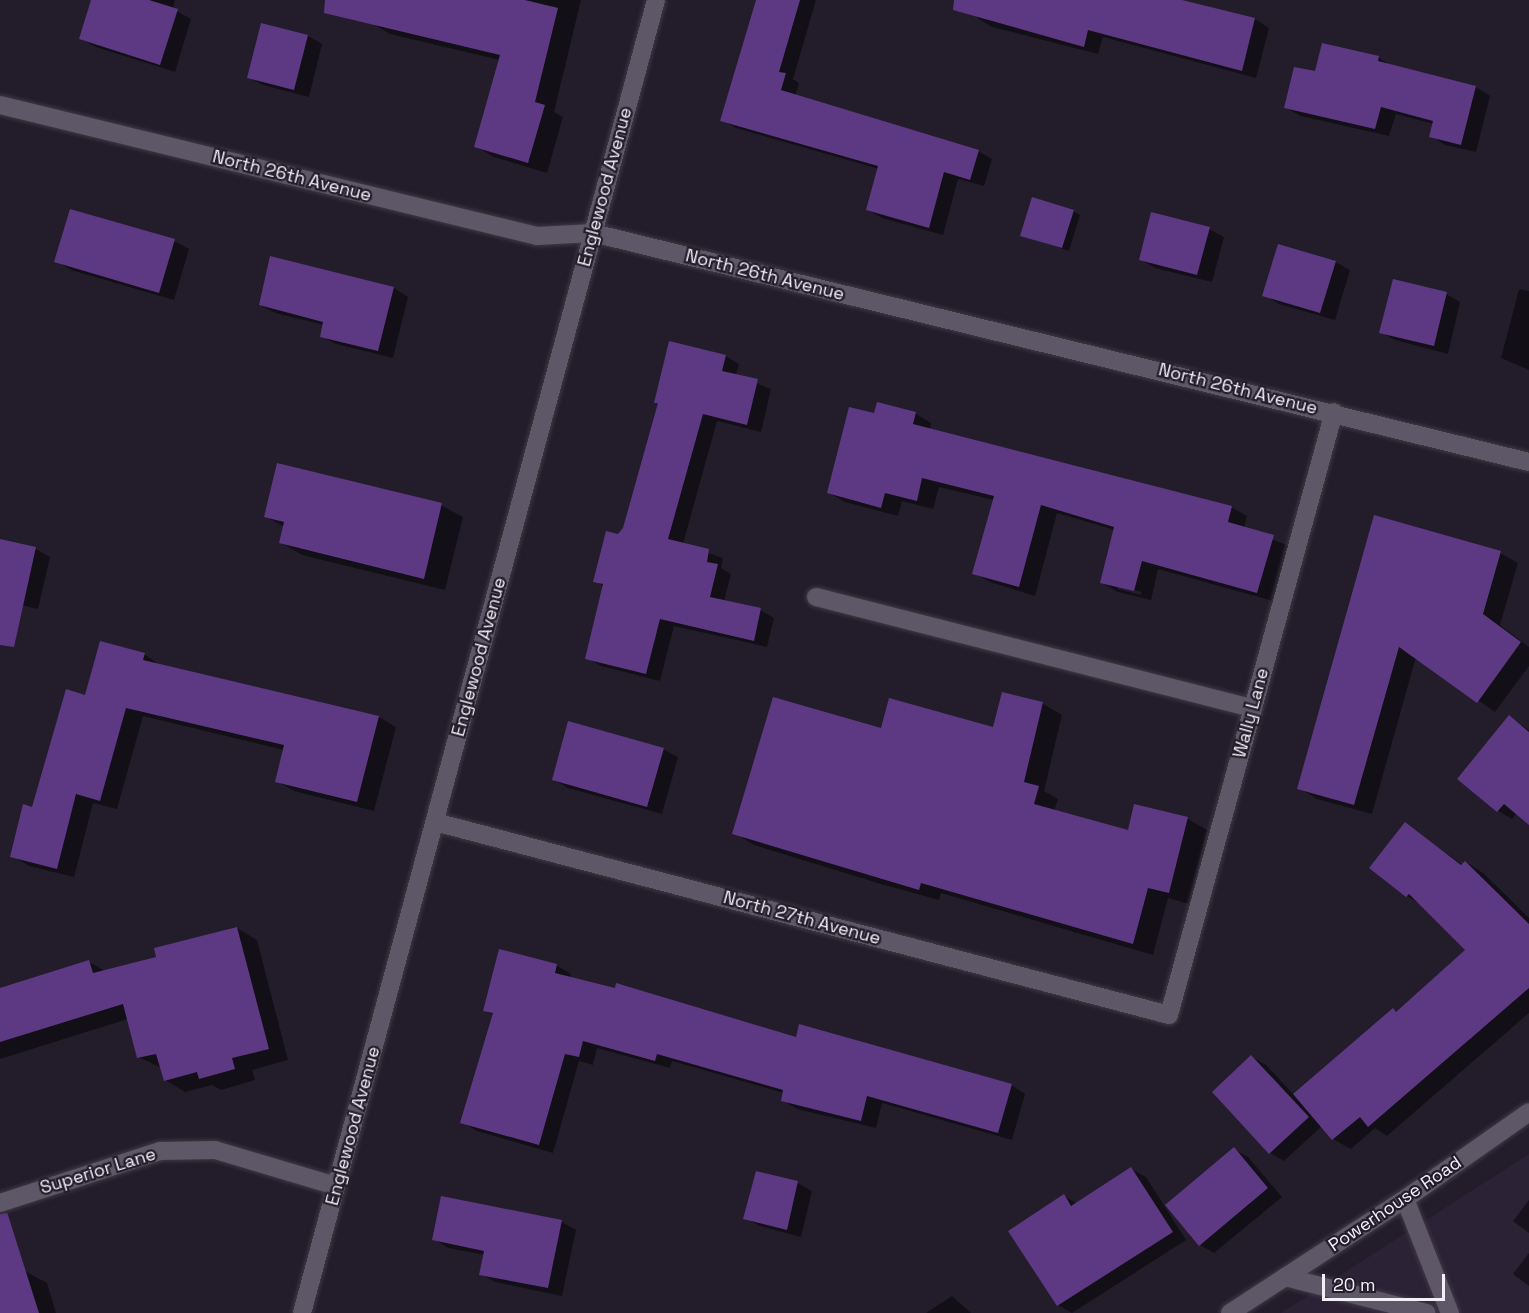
<!DOCTYPE html>
<style>
body{margin:0}
#map{position:relative;width:1529px;height:1313px;overflow:hidden;background:#231d2b;font-family:"Space Grotesk",sans-serif}
div>[style]{position:absolute}
.built>*{inset:0;background:#2b2236}
.shadow>*{inset:0;background:#0007}
.building>*{inset:0;background:#5d3984}
.roads{filter:drop-shadow(0 0 2px #3f3a46) drop-shadow(0 0 2px #3f3a46)}
.service>*{height:18px;margin:-9px;padding:0 9px;transform-origin:9px;border-radius:9px;background:#5e5768}
.minor>*{height:18px;margin:-9px;padding:0 9px;transform-origin:9px;border-radius:9px;background:#5e5768}
.tertiary>*{height:18px;margin:-9px;padding:0 9px;transform-origin:9px;border-radius:9px;background:#5e5768}
span{translate:-50% -50%;white-space:nowrap;text-align:center;line-height:1.15;-webkit-text-stroke:4.5px #231d2b;paint-order:stroke}
.street-label{font-size:18px;color:#f3eff9}
.scale{position:absolute;left:1322px;top:1274px;width:123px;height:27px;box-sizing:border-box;border:3px solid #f3eff9;border-top:0;padding-left:8px;font-size:18px;line-height:21px;white-space:nowrap;color:#f3eff9;-webkit-text-stroke:4px #231d2b;paint-order:stroke}
</style>
<div id="map">
<div class="built">
<div style="clip-path:polygon(1529px 1154px,1529px 1313px,1281px 1313px)"></div>
</div>
<div class="shadow">
<div style="clip-path:polygon(93px 0,175px 0,173px 9px,191px 19px,175px 72px,96px 47px,81px 39px)"></div>
<div style="clip-path:polygon(377px 0,581px 0,554px 112px,563px 117px,547px 173px,494px 157px,475px 146px,500px 60px,390px 34px,371px 23px)"></div>
<div style="clip-path:polygon(756px 0,816px 0,793px 79px,799px 83px,795px 96px,978px 151px,992px 159px,984px 186px,958px 179px,943px 235px,882px 218px,868px 210px,879px 169px,736px 128px,722px 120px)"></div>
<div style="clip-path:polygon(954px 0,1176px 0,1255px 19px,1269px 28px,1256px 78px,1103px 37px,1098px 54px,992px 27px,977px 18px,980px 7px)"></div>
<div style="clip-path:polygon(262px 25px,308px 36px,322px 44px,309px 97px,263px 85px,248px 77px)"></div>
<div style="clip-path:polygon(1379px 58px,1393px 67px,1476px 87px,1490px 96px,1476px 152px,1445px 145px,1431px 136px,1434px 124px,1396px 114px,1389px 136px,1301px 116px,1286px 108px,1316px 73px)"></div>
<div style="clip-path:polygon(1073px 211px,1080px 215px,1069px 251px,1022px 235px)"></div>
<div style="clip-path:polygon(1209px 229px,1224px 237px,1212px 282px,1155px 268px,1140px 259px)"></div>
<div style="clip-path:polygon(174px 241px,189px 249px,174px 300px,71px 270px,56px 261px)"></div>
<div style="clip-path:polygon(1335px 262px,1350px 270px,1335px 320px,1279px 304px,1264px 295px)"></div>
<div style="clip-path:polygon(394px 288px,408px 297px,393px 358px,336px 344px,321px 336px,324px 325px,275px 313px,260px 305px)"></div>
<div style="clip-path:polygon(1519px 289px,1529px 291px,1529px 370px,1501px 358px)"></div>
<div style="clip-path:polygon(1446px 294px,1460px 302px,1448px 354px,1395px 340px,1381px 332px)"></div>
<div style="clip-path:polygon(725px 356px,739px 364px,736px 375px,771px 389px,761px 432px,717px 421px,683px 544px,723px 558px,721px 568px,731px 574px,724px 601px,760px 610px,774px 618px,767px 647px,674px 626px,660px 681px,601px 666px,587px 658px,604px 586px,595px 581px,624px 529px,659px 404px,656px 402px)"></div>
<div style="clip-path:polygon(evenodd,915px 413px,931px 423px,930px 430px,1231px 507px,1247px 516px,1244px 528px,1289px 546px,1273px 601px,1158px 569px,1151px 600px,1118px 592px,1102px 583px,1115px 530px,1057px 513px,1035px 596px,990px 582px,973px 573px,994px 500px,939px 487px,933px 509px,902px 501px,898px 516px,845px 502px,829px 493px,875px 415px,915px 413px,1118px 586px,1142px 592px,1141px 595px,1118px 589px,1118px 586px)"></div>
<div style="clip-path:polygon(441px 505px,463px 517px,445px 590px,302px 555px,280px 542px,284px 527px,265px 516px)"></div>
<div style="clip-path:polygon(1375px 517px,1500px 553px,1518px 563px,1500px 625px,1529px 647px,1529px 666px,1495px 712px,1416px 657px,1372px 814px,1317px 799px,1299px 788px)"></div>
<div style="clip-path:polygon(0 540px,36px 549px,50px 557px,38px 609px,0 600px)"></div>
<div style="clip-path:polygon(144px 654px,161px 666px,379px 717px,396px 727px,374px 811px,294px 791px,277px 781px,284px 750px,143px 716px,117px 809px,93px 803px,74px 877px,29px 866px,12px 856px,87px 696px)"></div>
<div style="clip-path:polygon(1042px 703px,1062px 715px,1044px 791px,1058px 799px,1054px 811px,1129px 832px,1188px 819px,1207px 830px,1189px 904px,1168px 898px,1153px 955px,941px 893px,939px 900px,881px 884px,754px 845px,734px 833px,882px 730px,994px 729px)"></div>
<div style="clip-path:polygon(1509px 717px,1529px 730px,1529px 823px,1517px 813px,1512px 819px,1498px 811px)"></div>
<div style="clip-path:polygon(663px 749px,678px 757px,662px 814px,568px 788px,553px 779px)"></div>
<div style="clip-path:polygon(1405px 824px,1463px 865px,1466px 862px,1483px 873px,1529px 918px,1529px 1013px,1387px 1136px,1375px 1128px,1351px 1149px,1333px 1139px,1322px 1126px,1284px 1161px,1270px 1153px,1252px 1057px,1266px 1065px,1294px 1095px,1393px 1010px,1398px 1013px,1467px 950px,1422px 905px,1407px 896px)"></div>
<div style="clip-path:polygon(237px 928px,257px 940px,288px 1060px,252px 1070px,255px 1080px,221px 1090px,212px 1085px,185px 1092px,165px 1080px,162px 1068px,138px 1057px,128px 1019px,0 1059px,0 989px,89px 962px,105px 971px,158px 958px)"></div>
<div style="clip-path:polygon(556px 965px,571px 974px,570px 978px,797px 1039px,1011px 1085px,1025px 1094px,1012px 1140px,882px 1103px,876px 1128px,797px 1109px,782px 1100px,784px 1093px,672px 1061px,670px 1068px,597px 1048px,593px 1065px,579px 1061px,553px 1153px,477px 1131px,462px 1122px,494px 1015px,485px 1010px)"></div>
<div style="clip-path:polygon(1234px 1149px,1248px 1157px,1282px 1197px,1214px 1253px,1200px 1245px)"></div>
<div style="clip-path:polygon(1131px 1169px,1146px 1177px,1186px 1240px,1072px 1313px,1058px 1305px,1064px 1196px,1078px 1204px)"></div>
<div style="clip-path:polygon(798px 1183px,812px 1191px,801px 1237px,760px 1226px,745px 1218px)"></div>
<div style="clip-path:polygon(1529px 1200px,1529px 1233px,1513px 1221px)"></div>
<div style="clip-path:polygon(562px 1222px,576px 1230px,562px 1296px,495px 1282px,481px 1274px,485px 1255px,448px 1248px,434px 1239px)"></div>
<div style="clip-path:polygon(1529px 1253px,1529px 1286px,1513px 1274px)"></div>
<div style="clip-path:polygon(0 1271px,25px 1271px,47px 1283px,56px 1313px,0 1313px)"></div>
<div style="clip-path:polygon(952px 1296px,971px 1313px,926px 1313px)"></div>
</div>
<div class="building">
<div style="clip-path:polygon(91px 0,149px 0,178px 9px,160px 65px,79px 39px)"></div>
<div style="clip-path:polygon(325px 0,525px 0,558px 8px,535px 102px,545px 105px,528px 163px,474px 147px,500px 55px,324px 13px)"></div>
<div style="clip-path:polygon(756px 0,800px 0,779px 72px,786px 73px,781px 90px,979px 150px,970px 180px,944px 172px,929px 228px,866px 210px,878px 166px,720px 121px)"></div>
<div style="clip-path:polygon(954px 0,1182px 0,1255px 18px,1242px 71px,1088px 30px,1084px 47px,953px 10px)"></div>
<div style="clip-path:polygon(261px 23px,308px 35px,294px 90px,247px 78px)"></div>
<div style="clip-path:polygon(1322px 43px,1379px 56px,1378px 61px,1476px 86px,1461px 145px,1429px 137px,1433px 121px,1381px 107px,1375px 129px,1284px 108px,1294px 67px,1315px 71px)"></div>
<div style="clip-path:polygon(1032px 197px,1074px 210px,1062px 248px,1020px 236px)"></div>
<div style="clip-path:polygon(70px 209px,175px 239px,159px 293px,54px 262px)"></div>
<div style="clip-path:polygon(1151px 212px,1210px 227px,1197px 275px,1139px 260px)"></div>
<div style="clip-path:polygon(1278px 244px,1336px 261px,1320px 313px,1262px 296px)"></div>
<div style="clip-path:polygon(270px 256px,394px 287px,378px 351px,320px 337px,323px 322px,259px 305px)"></div>
<div style="clip-path:polygon(1393px 279px,1447px 292px,1434px 346px,1379px 333px)"></div>
<div style="clip-path:polygon(669px 341px,726px 355px,722px 371px,758px 379px,747px 425px,703px 414px,668px 539px,709px 549px,707px 562px,718px 564px,710px 597px,761px 608px,754px 641px,660px 619px,646px 674px,585px 659px,603px 584px,593px 582px,606px 531px,618px 534px,623px 528px,658px 403px,654px 403px)"></div>
<div style="clip-path:polygon(877px 402px,916px 412px,913px 424px,1232px 506px,1228px 522px,1274px 535px,1257px 593px,1142px 561px,1134px 591px,1100px 583px,1114px 527px,1041px 505px,1019px 587px,972px 574px,994px 496px,922px 478px,917px 501px,885px 493px,881px 508px,827px 493px,849px 407px,874px 413px)"></div>
<div style="clip-path:polygon(277px 463px,442px 503px,424px 579px,279px 543px,284px 522px,264px 517px)"></div>
<div style="clip-path:polygon(1374px 515px,1501px 551px,1483px 614px,1521px 642px,1477px 703px,1399px 647px,1354px 805px,1297px 789px)"></div>
<div style="clip-path:polygon(0 539px,36px 547px,14px 647px,0 645px)"></div>
<div style="clip-path:polygon(100px 641px,145px 653px,143px 660px,379px 716px,357px 802px,275px 782px,284px 745px,126px 708px,100px 801px,76px 794px,57px 869px,10px 857px,23px 804px,32px 807px,66px 689px,85px 695px)"></div>
<div style="clip-path:polygon(1002px 692px,1043px 702px,1024px 782px,1039px 786px,1034px 804px,1128px 830px,1134px 804px,1188px 817px,1169px 893px,1148px 888px,1133px 944px,921px 883px,919px 890px,732px 834px,773px 697px,881px 728px,889px 698px,993px 727px)"></div>
<div style="clip-path:polygon(1509px 715px,1529px 732px,1529px 825px,1504px 804px,1497px 812px,1457px 779px)"></div>
<div style="clip-path:polygon(568px 721px,664px 748px,647px 807px,552px 780px)"></div>
<div style="clip-path:polygon(1405px 822px,1461px 865px,1465px 861px,1529px 924px,1529px 988px,1368px 1127px,1360px 1117px,1332px 1140px,1293px 1094px,1393px 1008px,1396px 1012px,1465px 950px,1409px 894px,1406px 897px,1369px 868px)"></div>
<div style="clip-path:polygon(237px 927px,269px 1049px,232px 1058px,235px 1069px,199px 1079px,197px 1072px,164px 1081px,156px 1054px,137px 1058px,123px 1004px,0 1042px,0 988px,89px 960px,93px 973px,156px 957px,154px 948px)"></div>
<div style="clip-path:polygon(499px 949px,557px 964px,555px 973px,615px 988px,616px 983px,796px 1037px,799px 1024px,1012px 1084px,998px 1133px,867px 1096px,861px 1121px,781px 1101px,783px 1090px,657px 1054px,655px 1061px,583px 1041px,579px 1057px,565px 1054px,539px 1145px,460px 1123px,493px 1013px,483px 1011px)"></div>
<div style="clip-path:polygon(1251px 1055px,1309px 1117px,1269px 1154px,1212px 1092px)"></div>
<div style="clip-path:polygon(1234px 1147px,1268px 1188px,1199px 1246px,1165px 1205px)"></div>
<div style="clip-path:polygon(1131px 1167px,1173px 1232px,1057px 1306px,1008px 1231px,1064px 1194px,1071px 1206px)"></div>
<div style="clip-path:polygon(756px 1171px,798px 1181px,787px 1230px,743px 1219px)"></div>
<div style="clip-path:polygon(441px 1196px,562px 1220px,548px 1288px,479px 1275px,484px 1251px,432px 1240px)"></div>
<div style="clip-path:polygon(7px 1213px,7px 1212px,39px 1313px,0 1313px,0 1214px)"></div>
</div>
<div class="roads">
<div class="service">
<div style="left:816px;top:597px;width:451px;rotate:14.3deg"></div>
<div style="left:1405px;top:1199px;width:123px;rotate:68.5deg"></div>
<div style="left:1285px;top:1277px;width:146px;rotate:14.3deg"></div>
</div>
<div class="minor">
<div style="left:0;top:105px;width:553px;rotate:13.71deg"></div>
<div style="left:537px;top:236px;width:56px;rotate:-3.1deg"></div>
<div style="left:593px;top:233px;width:964px;rotate:13.75deg"></div>
<div style="left:435px;top:822px;width:759px;rotate:14.73deg"></div>
<div style="left:1169px;top:1015px;width:625px;rotate:-74.7deg"></div>
<div style="left:0;top:1203px;width:168px;rotate:-18deg"></div>
<div style="left:160px;top:1151px;width:55px;rotate:-1deg"></div>
<div style="left:215px;top:1150px;width:126px;rotate:16.6deg"></div>
</div>
<div class="tertiary">
<div style="left:302px;top:1313px;width:1360px;rotate:-74.91deg"></div>
<div style="left:1230px;top:1313px;width:216px;rotate:-33.1deg"></div>
<div style="left:1411px;top:1195px;width:144px;rotate:-35.1deg"></div>
</div>
</div>
<div class="street-label">
<span style="left:292px;top:176px;rotate:14deg">North 26th Avenue</span>
<span style="left:605px;top:187px;rotate:-75deg">Englewood Avenue</span>
<span style="left:765px;top:275px;rotate:14deg">North 26th Avenue</span>
<span style="left:1238px;top:389px;rotate:14deg">North 26th Avenue</span>
<span style="left:479px;top:657px;rotate:-75deg">Englewood Avenue</span>
<span style="left:1251px;top:713px;rotate:-75deg">Wally Lane</span>
<span style="left:802px;top:918px;rotate:15deg">North 27th Avenue</span>
<span style="left:353px;top:1126px;rotate:-75deg">Englewood Avenue</span>
<span style="left:98px;top:1171px;rotate:-17deg">Superior Lane</span>
<span style="left:1395px;top:1204px;rotate:-34deg">Powerhouse Road</span>
</div>
<div class="scale">20 m</div>
</div>
